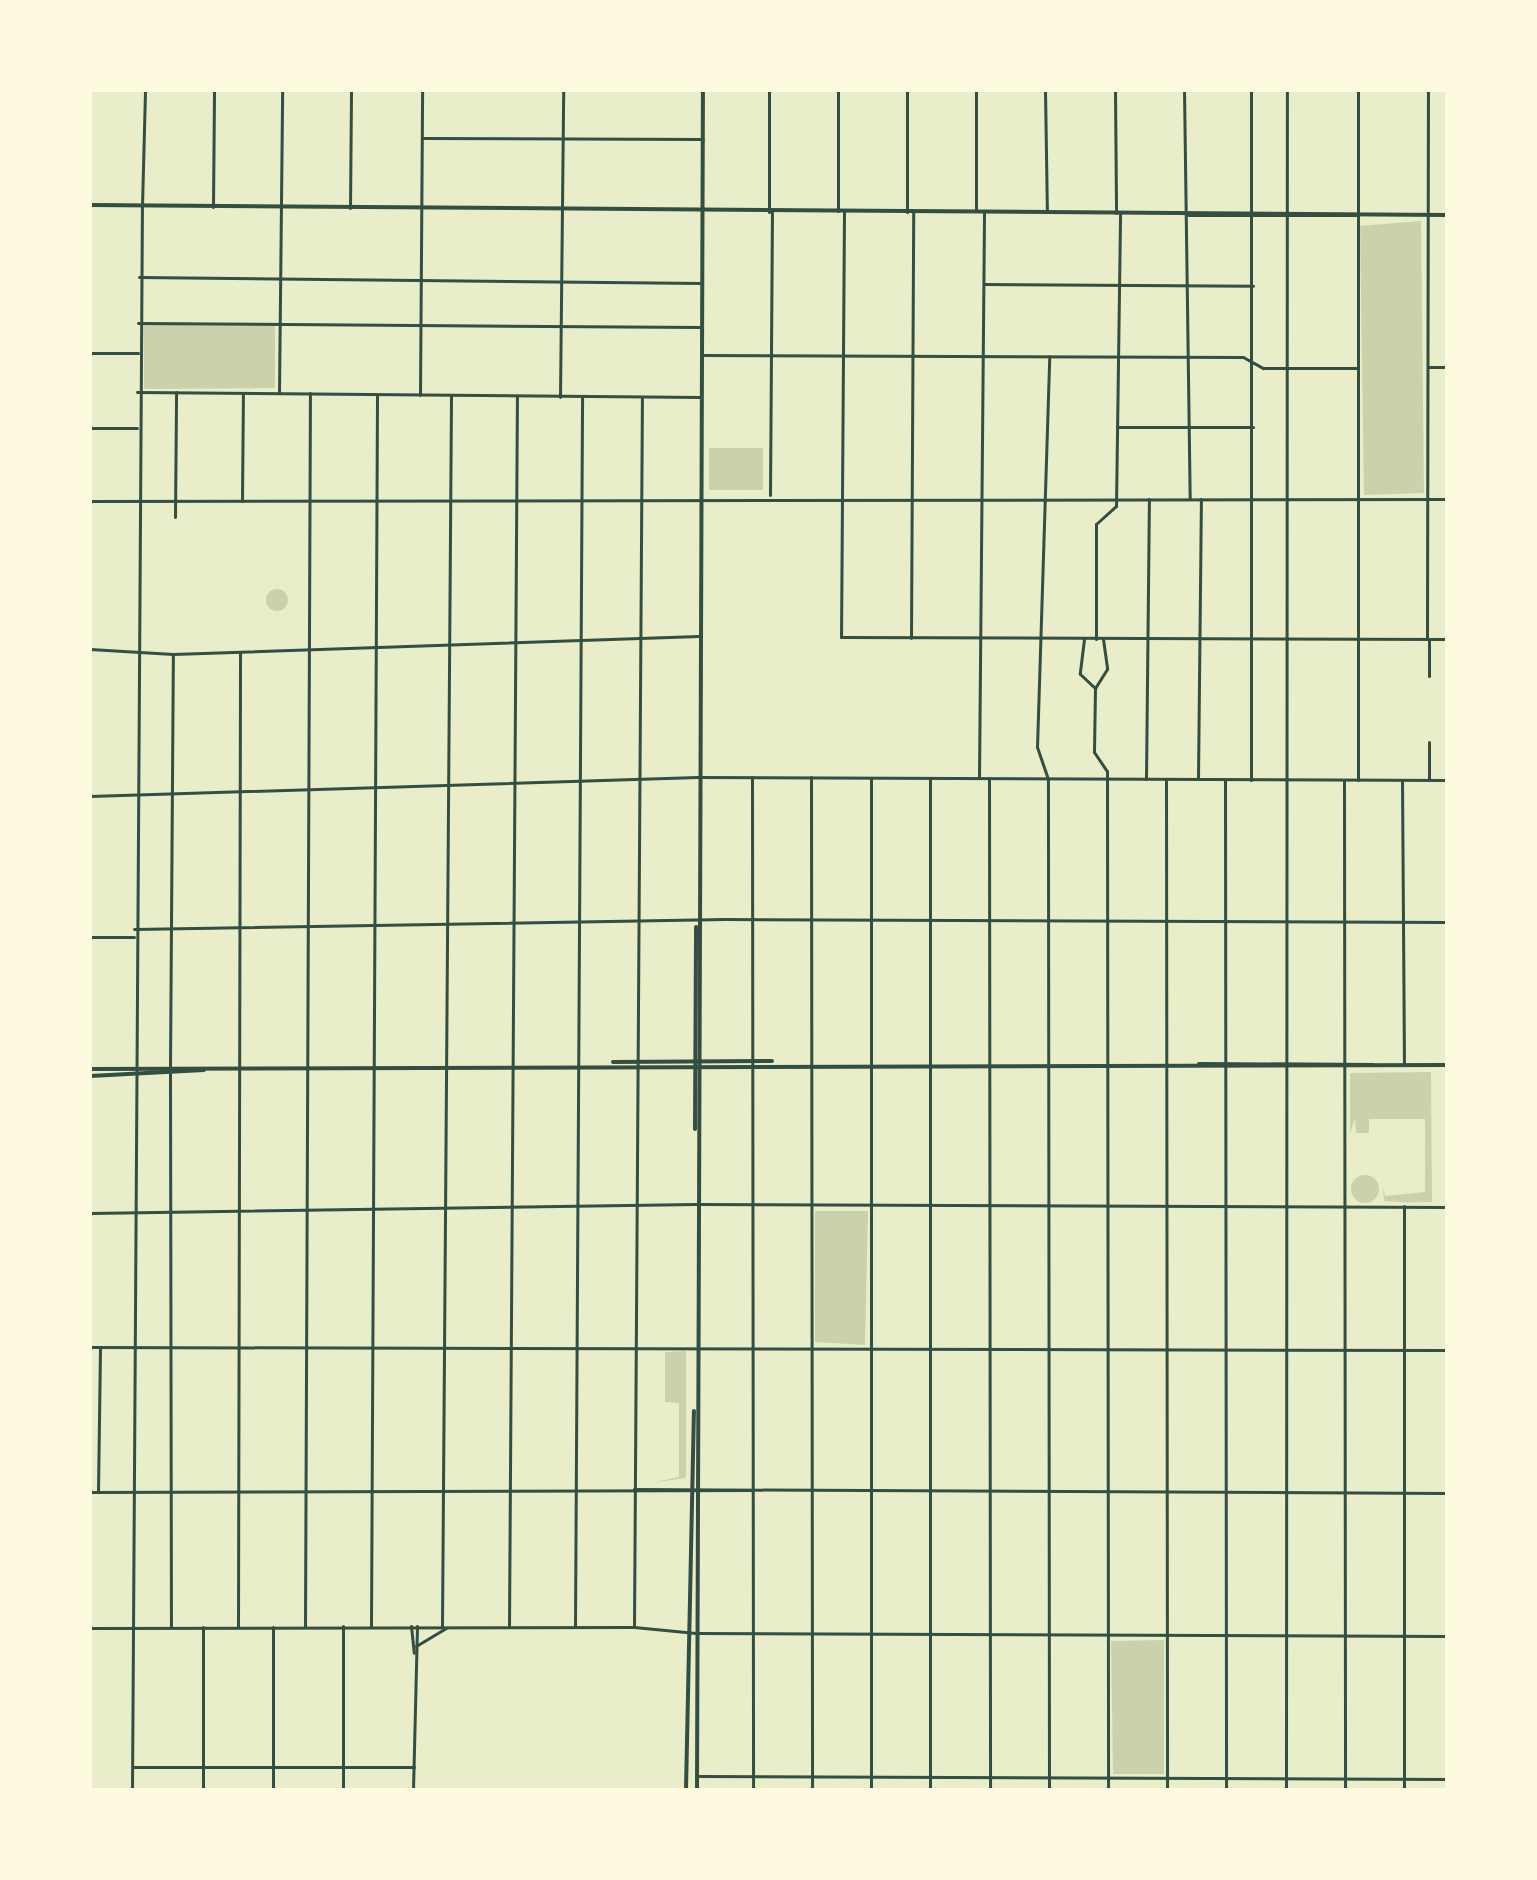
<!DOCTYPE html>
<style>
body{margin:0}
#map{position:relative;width:1537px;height:1880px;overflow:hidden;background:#e9edc9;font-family:Cabin,sans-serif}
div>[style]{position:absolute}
.green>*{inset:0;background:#cad2ad}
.round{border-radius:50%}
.minor>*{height:3px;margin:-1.5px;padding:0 1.5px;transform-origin:1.5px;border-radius:1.5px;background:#344e41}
.tertiary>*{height:3px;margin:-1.5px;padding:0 1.5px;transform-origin:1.5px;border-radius:1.5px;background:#344e41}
.secondary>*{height:4px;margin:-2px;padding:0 2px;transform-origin:2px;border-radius:2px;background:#344e41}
.primary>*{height:4px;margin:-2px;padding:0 2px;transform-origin:2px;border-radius:2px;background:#344e41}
span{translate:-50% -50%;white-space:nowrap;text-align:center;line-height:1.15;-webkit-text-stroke:8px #fefae0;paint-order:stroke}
.frame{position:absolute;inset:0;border:92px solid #fefae0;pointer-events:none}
</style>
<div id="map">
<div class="green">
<div style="clip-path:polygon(1421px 221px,1424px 493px,1364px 495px,1360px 226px)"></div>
<div style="clip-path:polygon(144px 325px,275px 325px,275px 388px,144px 389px)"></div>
<div style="clip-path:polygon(709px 448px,763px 448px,763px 490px,709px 490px)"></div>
<div class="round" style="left:266px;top:589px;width:22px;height:22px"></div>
<div style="clip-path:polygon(1431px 1072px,1432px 1202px,1406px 1202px,1431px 1204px,1384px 1201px,1383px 1187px,1385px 1196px,1425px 1192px,1425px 1119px,1369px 1119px,1369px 1133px,1356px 1133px,1355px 1119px,1350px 1133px,1350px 1073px)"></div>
<div class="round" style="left:1351px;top:1175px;width:28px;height:28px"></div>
<div style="clip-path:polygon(815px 1211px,868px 1211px,865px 1345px,815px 1342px)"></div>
<div style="clip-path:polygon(686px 1351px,686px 1478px,650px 1483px,679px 1477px,679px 1403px,665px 1402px,665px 1352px)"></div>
<div style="clip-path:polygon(1164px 1640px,1164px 1774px,1113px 1774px,1111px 1641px)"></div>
</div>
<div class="minor">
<div style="left:769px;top:90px;width:122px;rotate:90deg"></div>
<div style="left:838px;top:90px;width:121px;rotate:90deg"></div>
<div style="left:907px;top:90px;width:122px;rotate:90deg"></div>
<div style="left:1045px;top:90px;width:122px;rotate:89.1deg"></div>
<div style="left:1115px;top:90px;width:123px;rotate:89.5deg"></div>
<div style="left:1184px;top:90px;width:408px;rotate:89.2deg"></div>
<div style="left:422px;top:138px;width:281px;rotate:0.2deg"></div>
<div style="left:142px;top:206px;width:116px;rotate:-88.5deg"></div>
<div style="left:213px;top:207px;width:117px;rotate:-89.5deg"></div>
<div style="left:350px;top:208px;width:118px;rotate:-89.5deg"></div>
<div style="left:976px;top:210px;width:120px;rotate:-90deg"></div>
<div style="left:844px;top:212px;width:425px;rotate:90.4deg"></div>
<div style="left:841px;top:637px;width:606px;rotate:0.19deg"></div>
<div style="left:139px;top:277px;width:563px;rotate:0.61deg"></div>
<div style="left:985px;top:284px;width:268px;rotate:0.4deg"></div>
<div style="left:138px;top:323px;width:564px;rotate:0.41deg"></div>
<div style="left:90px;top:353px;width:48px"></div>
<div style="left:701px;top:355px;width:542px;rotate:0.21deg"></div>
<div style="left:1243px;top:357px;width:23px;rotate:29deg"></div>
<div style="left:1263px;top:368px;width:95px"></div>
<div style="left:1428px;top:367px;width:19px"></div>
<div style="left:137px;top:392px;width:564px;rotate:0.51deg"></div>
<div style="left:279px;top:393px;width:303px;rotate:-89.4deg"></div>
<div style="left:420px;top:395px;width:305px;rotate:-89.6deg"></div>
<div style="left:560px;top:397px;width:307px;rotate:-89.4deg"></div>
<div style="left:1117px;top:427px;width:136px"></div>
<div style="left:90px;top:428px;width:47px"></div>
<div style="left:770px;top:495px;width:283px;rotate:-89.6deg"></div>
<div style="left:90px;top:501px;width:1357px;rotate:-0.08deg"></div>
<div style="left:242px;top:501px;width:108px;rotate:-89.5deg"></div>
<div style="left:175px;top:517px;width:125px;rotate:-89.5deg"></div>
<div style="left:911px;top:638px;width:426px;rotate:-89.7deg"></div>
<div style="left:1084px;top:639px;width:35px;rotate:97deg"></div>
<div style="left:1080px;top:674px;width:21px;rotate:43deg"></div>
<div style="left:1096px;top:639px;width:115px;rotate:-90deg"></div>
<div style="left:1096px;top:524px;width:27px;rotate:-42deg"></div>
<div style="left:1116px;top:506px;width:293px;rotate:-89.2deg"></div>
<div style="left:1103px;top:639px;width:30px;rotate:82deg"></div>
<div style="left:1107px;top:669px;width:22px;rotate:122deg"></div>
<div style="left:1095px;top:688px;width:64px;rotate:90.9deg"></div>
<div style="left:1094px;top:752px;width:23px;rotate:56deg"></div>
<div style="left:1107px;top:771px;width:1019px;rotate:89.94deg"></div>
<div style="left:1427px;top:639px;width:549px;rotate:-89.9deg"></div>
<div style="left:1429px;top:639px;width:37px;rotate:90deg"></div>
<div style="left:90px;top:649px;width:83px;rotate:3.4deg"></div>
<div style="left:173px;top:654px;width:526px;rotate:-1.96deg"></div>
<div style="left:752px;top:777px;width:1013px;rotate:89.94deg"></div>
<div style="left:811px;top:777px;width:1013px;rotate:89.94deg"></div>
<div style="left:930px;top:778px;width:1012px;rotate:90deg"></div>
<div style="left:979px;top:778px;width:566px;rotate:-89.49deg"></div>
<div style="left:989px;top:778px;width:1012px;rotate:89.94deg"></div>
<div style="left:1146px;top:779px;width:280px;rotate:-89.4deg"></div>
<div style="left:1166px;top:779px;width:1011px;rotate:89.94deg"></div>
<div style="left:1198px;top:779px;width:280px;rotate:-89.4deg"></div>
<div style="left:1225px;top:780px;width:1010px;rotate:89.94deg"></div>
<div style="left:1251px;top:780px;width:690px;rotate:-90deg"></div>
<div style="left:1344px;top:780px;width:1010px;rotate:89.94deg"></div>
<div style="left:1358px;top:780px;width:690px;rotate:-90deg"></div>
<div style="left:1402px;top:780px;width:285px;rotate:89.6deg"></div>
<div style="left:1429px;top:780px;width:38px;rotate:-90deg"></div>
<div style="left:90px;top:796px;width:608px;rotate:-1.79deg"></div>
<div style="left:134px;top:929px;width:591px;rotate:-0.97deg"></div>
<div style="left:725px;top:919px;width:722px;rotate:0.24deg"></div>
<div style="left:90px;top:937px;width:44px"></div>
<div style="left:170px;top:1067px;width:412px;rotate:-89.6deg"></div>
<div style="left:170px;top:1074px;width:553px;rotate:89.9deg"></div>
<div style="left:1404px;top:1206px;width:584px;rotate:90deg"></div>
<div style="left:90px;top:1213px;width:606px;rotate:-0.85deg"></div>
<div style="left:696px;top:1204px;width:751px;rotate:0.23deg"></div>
<div style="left:90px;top:1347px;width:1357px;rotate:0.13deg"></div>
<div style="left:98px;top:1492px;width:145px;rotate:-89.2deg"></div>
<div style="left:371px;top:1626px;width:1231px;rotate:-89.72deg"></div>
<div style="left:442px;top:1626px;width:1230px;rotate:-89.58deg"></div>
<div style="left:238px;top:1627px;width:975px;rotate:-89.88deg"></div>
<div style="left:305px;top:1627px;width:1234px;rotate:-89.77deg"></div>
<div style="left:509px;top:1627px;width:1230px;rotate:-89.63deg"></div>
<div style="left:575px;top:1627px;width:1230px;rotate:-89.67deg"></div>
<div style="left:634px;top:1627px;width:1229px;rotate:-89.63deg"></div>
<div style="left:696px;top:1633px;width:751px;rotate:0.23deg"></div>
<div style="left:133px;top:1767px;width:281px"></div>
<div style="left:699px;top:1776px;width:748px;rotate:0.23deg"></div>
<div style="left:203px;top:1790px;width:163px;rotate:-90deg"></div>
<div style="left:273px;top:1790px;width:163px;rotate:-90deg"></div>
<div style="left:343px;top:1790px;width:164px;rotate:-90deg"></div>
<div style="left:871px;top:1790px;width:1012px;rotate:-90deg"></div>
<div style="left:1049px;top:1790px;width:1011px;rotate:-90.06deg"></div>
<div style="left:1048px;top:779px;width:34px;rotate:-109deg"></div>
<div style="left:1037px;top:747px;width:391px;rotate:-88.2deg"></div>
</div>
<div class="tertiary">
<div style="left:698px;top:777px;width:749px;rotate:0.23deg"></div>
<div style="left:634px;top:1489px;width:813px;rotate:0.28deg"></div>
<div style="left:90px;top:1492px;width:662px;rotate:-0.17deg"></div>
<div style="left:411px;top:1626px;width:27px;rotate:84deg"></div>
<div style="left:90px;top:1628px;width:544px;rotate:-0.11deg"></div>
<div style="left:634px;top:1627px;width:62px;rotate:5.5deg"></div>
<div style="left:416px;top:1646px;width:35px;rotate:-31deg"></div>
<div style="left:132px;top:1790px;width:1584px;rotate:-89.64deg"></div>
<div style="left:413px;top:1790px;width:164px;rotate:-88.6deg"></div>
<div style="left:1286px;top:1790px;width:1700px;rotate:-89.97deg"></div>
</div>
<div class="secondary">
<div style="left:90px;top:205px;width:1357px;rotate:0.42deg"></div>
<div style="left:1189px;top:215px;width:169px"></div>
</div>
<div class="primary">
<div style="left:613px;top:1062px;width:159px;rotate:-0.4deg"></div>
<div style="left:1199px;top:1064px;width:174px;rotate:0.3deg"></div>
<div style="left:90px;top:1069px;width:1357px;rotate:-0.17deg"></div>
<div style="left:90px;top:1076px;width:114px;rotate:-3deg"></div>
<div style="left:695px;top:1129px;width:202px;rotate:-89.7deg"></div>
<div style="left:686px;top:1790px;width:379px;rotate:-88.8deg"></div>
<div style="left:697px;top:1790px;width:1700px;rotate:-89.8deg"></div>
</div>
<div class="frame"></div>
</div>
